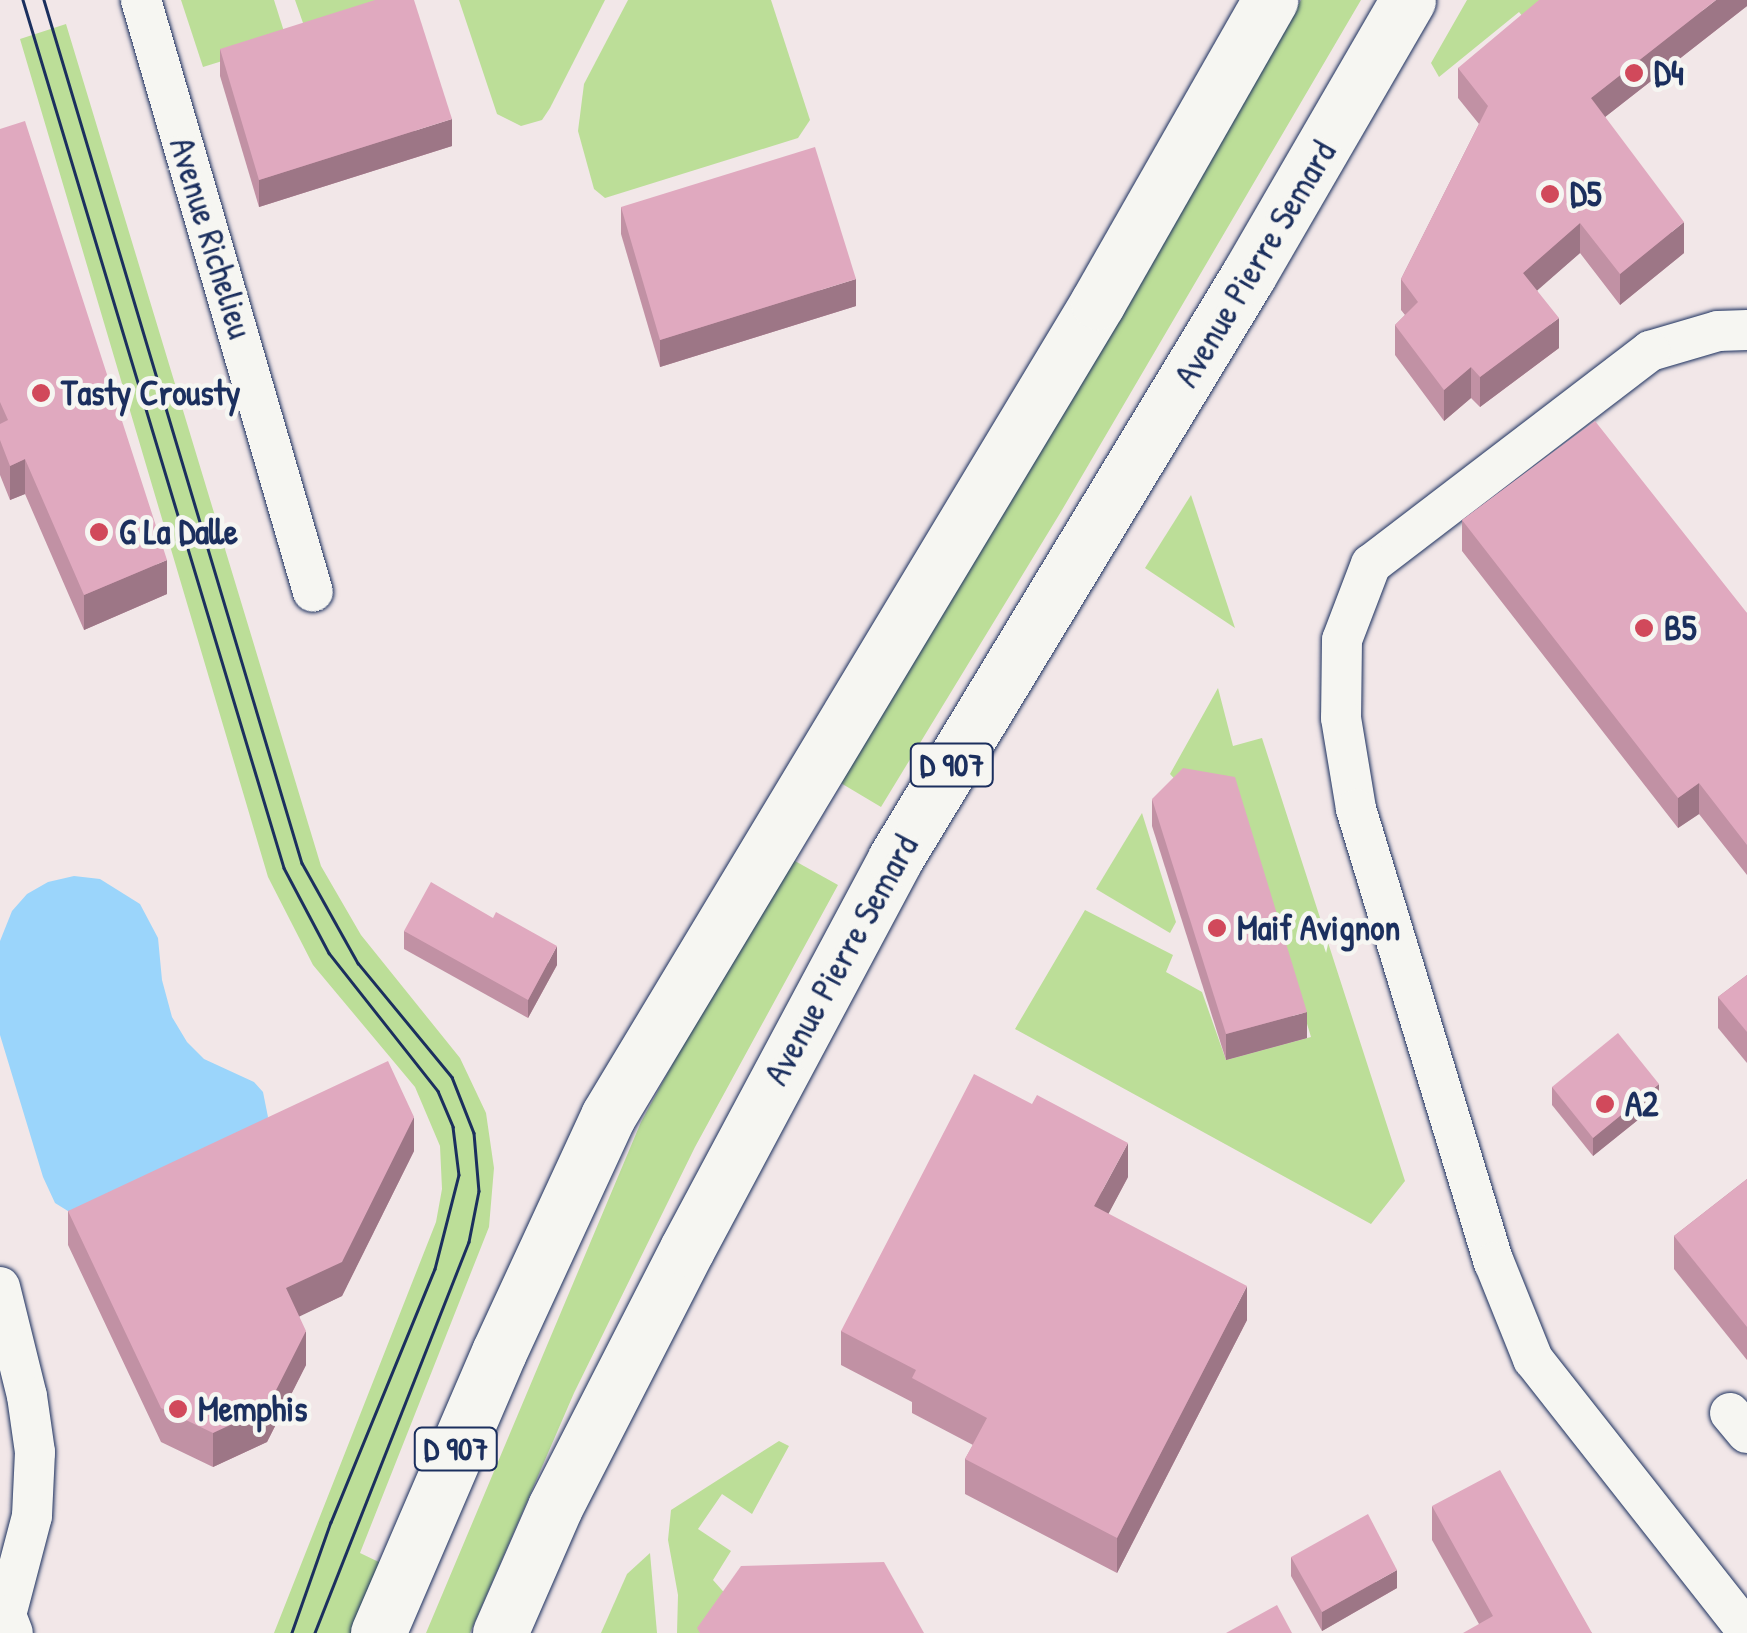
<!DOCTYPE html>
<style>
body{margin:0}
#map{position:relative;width:1747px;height:1633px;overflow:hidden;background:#f2e7e8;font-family:"Patrick Hand",sans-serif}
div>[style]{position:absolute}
.green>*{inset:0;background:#bcde98}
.water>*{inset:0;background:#9bd5fb}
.roads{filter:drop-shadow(0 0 2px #1b2f5e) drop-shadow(0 0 2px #1b2f5e)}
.minor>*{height:40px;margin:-20px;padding:0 20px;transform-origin:20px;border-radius:20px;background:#f6f6f2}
.primary>*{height:55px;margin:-27.5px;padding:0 27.5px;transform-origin:27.5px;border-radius:27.5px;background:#f6f6f2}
.tram>*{height:2.5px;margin:-1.25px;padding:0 1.25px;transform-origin:1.25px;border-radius:1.25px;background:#1b2f5e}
.wall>*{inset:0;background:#c191a4}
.shaded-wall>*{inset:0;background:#9d7686}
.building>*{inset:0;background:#e0a9bf}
.dots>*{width:28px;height:28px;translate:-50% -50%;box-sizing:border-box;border:5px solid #f6f6f2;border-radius:50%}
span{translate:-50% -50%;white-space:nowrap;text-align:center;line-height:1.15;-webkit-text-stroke:9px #f6f6f2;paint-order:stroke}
.shield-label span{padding:2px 8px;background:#f6f6f2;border:2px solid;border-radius:8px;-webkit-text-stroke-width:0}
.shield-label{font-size:32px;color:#1b2f5e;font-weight:700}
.poi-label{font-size:35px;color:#1b2f5e;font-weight:700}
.left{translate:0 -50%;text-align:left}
.street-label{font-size:35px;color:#1b2f5e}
</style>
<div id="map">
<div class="green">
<div style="clip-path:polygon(181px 0,274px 0,287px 41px,203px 67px)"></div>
<div style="clip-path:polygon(295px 0,390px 0,310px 43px)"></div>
<div style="clip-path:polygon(459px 0,605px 0,550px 108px,542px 120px,521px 126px,497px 114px)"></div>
<div style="clip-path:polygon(628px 0,771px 0,810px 120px,798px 138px,605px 198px,594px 189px,578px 131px,584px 84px)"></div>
<div style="clip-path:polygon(1301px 0,1361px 0,1062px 510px,881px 807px,834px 779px,1217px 146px)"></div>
<div style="clip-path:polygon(1467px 0,1565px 0,1533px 29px,1519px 12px,1439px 77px,1431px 63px)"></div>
<div style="clip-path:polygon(66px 24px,321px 866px,361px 935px,460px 1058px,486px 1113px,494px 1168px,489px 1227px,360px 1553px,383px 1564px,357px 1633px,274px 1633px,436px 1222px,442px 1189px,440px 1146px,415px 1087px,313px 965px,268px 877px,20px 39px)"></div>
<div style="clip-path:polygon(1191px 495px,1235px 628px,1145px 568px)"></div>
<div style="clip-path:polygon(1218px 688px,1233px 746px,1262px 738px,1405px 1181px,1371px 1224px,1015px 1029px,1085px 910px,1173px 955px,1166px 972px,1202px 992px,1226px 1060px,1311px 1037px,1237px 792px,1183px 788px,1170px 774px)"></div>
<div style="clip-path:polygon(1142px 813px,1176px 922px,1170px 933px,1096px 889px)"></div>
<div style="clip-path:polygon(786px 856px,838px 885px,695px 1147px,574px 1393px,470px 1633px,426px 1633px,641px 1122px)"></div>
<div style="clip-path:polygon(779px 1441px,789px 1446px,752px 1514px,722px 1494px,698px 1529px,731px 1551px,713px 1580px,729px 1598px,707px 1633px,677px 1633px,678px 1595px,668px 1540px,671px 1510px)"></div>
<div style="clip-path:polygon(650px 1553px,657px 1633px,601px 1633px,627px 1574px)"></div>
</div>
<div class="water">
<div style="clip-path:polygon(74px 876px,100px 879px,140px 904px,158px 938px,162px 980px,172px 1017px,187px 1042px,204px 1059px,254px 1082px,263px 1092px,268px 1117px,262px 1134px,76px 1216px,55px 1203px,43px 1177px,0 1035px,0 941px,12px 911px,27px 894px,48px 882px)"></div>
</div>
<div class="roads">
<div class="minor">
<div style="left:141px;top:0;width:616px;rotate:73.8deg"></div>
<div style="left:1747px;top:330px;width:29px;rotate:178deg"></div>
<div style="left:1718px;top:331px;width:71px;rotate:163.6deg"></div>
<div style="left:1650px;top:351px;width:351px;rotate:142.6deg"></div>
<div style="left:1371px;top:564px;width:81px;rotate:110.9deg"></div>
<div style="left:1342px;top:640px;width:78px;rotate:90.7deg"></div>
<div style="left:1341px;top:718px;width:92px;rotate:80.6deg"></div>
<div style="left:1356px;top:809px;width:474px;rotate:73.1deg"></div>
<div style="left:1494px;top:1262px;width:105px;rotate:68.1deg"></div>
<div style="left:1533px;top:1359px;width:346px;rotate:51.8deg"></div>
<div style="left:0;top:1287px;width:112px;rotate:76.1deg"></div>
<div style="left:27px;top:1396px;width:57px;rotate:81.9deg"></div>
<div style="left:35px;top:1452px;width:64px;rotate:92.7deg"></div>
<div style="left:32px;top:1516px;width:102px;rotate:104.7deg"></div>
<div style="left:6px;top:1615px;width:19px;rotate:69deg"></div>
<div style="left:1730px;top:1413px;width:26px;rotate:50deg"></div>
</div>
<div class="primary">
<div style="left:378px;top:1633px;width:306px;rotate:-66.7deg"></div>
<div style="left:499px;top:1352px;width:260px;rotate:-65.2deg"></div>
<div style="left:608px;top:1116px;width:950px;rotate:-58.95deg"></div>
<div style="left:1098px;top:302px;width:348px;rotate:-60.3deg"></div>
<div style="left:500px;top:1633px;width:137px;rotate:-66.4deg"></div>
<div style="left:555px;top:1507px;width:290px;rotate:-62.9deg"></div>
<div style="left:687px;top:1249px;width:442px;rotate:-61.9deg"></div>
<div style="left:895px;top:859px;width:682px;rotate:-58.81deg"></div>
<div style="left:1248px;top:276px;width:319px;rotate:-59.9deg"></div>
</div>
</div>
<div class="tram">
<div style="left:23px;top:0;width:906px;rotate:73.26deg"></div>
<div style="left:284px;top:868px;width:96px;rotate:62.1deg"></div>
<div style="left:329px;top:953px;width:176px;rotate:51.7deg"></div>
<div style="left:438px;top:1091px;width:39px;rotate:67deg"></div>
<div style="left:453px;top:1127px;width:48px;rotate:82.9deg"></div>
<div style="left:459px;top:1175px;width:97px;rotate:104.3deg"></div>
<div style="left:435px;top:1269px;width:274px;rotate:112.3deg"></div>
<div style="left:331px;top:1522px;width:118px;rotate:109.4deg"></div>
<div style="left:44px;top:0;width:901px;rotate:73.36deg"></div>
<div style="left:302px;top:863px;width:115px;rotate:60.8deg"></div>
<div style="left:358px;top:963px;width:148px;rotate:50.5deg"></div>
<div style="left:452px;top:1077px;width:60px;rotate:68.6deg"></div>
<div style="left:474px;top:1133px;width:58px;rotate:85.1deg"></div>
<div style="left:479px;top:1191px;width:52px;rotate:101.1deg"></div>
<div style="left:469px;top:1242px;width:420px;rotate:111.5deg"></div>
</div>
<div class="wall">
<div style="clip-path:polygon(1747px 0,1747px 6px,1605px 117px,1684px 253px,1620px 305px,1580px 253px,1537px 290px,1559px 348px,1480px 407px,1471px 398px,1444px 421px,1395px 355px,1395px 325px,1405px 315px,1401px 310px,1401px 279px,1479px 124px,1458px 98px,1458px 68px)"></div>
<div style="clip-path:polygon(220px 49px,452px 146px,259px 207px,220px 76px)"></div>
<div style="clip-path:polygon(0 129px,167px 594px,84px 630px,25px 494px,10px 500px,0 475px)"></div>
<div style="clip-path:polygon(621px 207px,856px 306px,660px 367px,621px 234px)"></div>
<div style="clip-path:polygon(1462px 520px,1747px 613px,1747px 875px,1699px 814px,1678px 828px,1462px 551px)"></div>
<div style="clip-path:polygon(1152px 799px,1307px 1038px,1226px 1060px,1152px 826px)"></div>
<div style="clip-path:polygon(404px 931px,557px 965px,528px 1018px,404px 949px)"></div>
<div style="clip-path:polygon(1747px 975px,1747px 1063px,1718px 1028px,1718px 997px)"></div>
<div style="clip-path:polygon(1552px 1087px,1659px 1103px,1593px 1156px,1552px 1105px)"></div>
<div style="clip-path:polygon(414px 1151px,342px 1296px,299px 1316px,306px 1365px,267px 1442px,213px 1467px,161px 1442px,68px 1245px,68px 1211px)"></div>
<div style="clip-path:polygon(1128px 1177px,1108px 1214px,1247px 1320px,1117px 1573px,965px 1494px,965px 1459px,973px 1445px,912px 1413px,912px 1402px,841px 1365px,841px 1331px)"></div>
<div style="clip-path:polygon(1747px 1179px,1747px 1360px,1674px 1269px,1674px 1236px)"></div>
<div style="clip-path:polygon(1432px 1506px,1592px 1633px,1479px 1624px,1432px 1540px)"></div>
<div style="clip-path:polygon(1291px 1557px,1397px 1588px,1322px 1631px,1291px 1576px)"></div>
</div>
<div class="shaded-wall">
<div style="clip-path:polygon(1716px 0,1747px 0,1747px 6px,1591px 128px,1591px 98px)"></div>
<div style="clip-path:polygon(452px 119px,452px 146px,259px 207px,259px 180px)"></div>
<div style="clip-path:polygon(1684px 222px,1684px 253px,1620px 305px,1620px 274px)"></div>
<div style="clip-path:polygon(1580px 223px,1580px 253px,1523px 303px,1523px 273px)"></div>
<div style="clip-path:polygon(856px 279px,856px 306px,660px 367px,660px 340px)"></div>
<div style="clip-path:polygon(1559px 318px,1559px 348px,1480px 407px,1480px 377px)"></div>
<div style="clip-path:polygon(1471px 367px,1471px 398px,1444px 421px,1444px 390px)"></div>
<div style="clip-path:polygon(25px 459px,25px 494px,10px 500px,10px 466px)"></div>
<div style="clip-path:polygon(167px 560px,167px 594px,84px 630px,84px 595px)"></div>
<div style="clip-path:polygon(1699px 783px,1699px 814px,1678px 828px,1678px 798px)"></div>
<div style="clip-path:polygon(557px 946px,557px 965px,528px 1018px,528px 1000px)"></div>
<div style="clip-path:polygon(1307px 1012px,1307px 1038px,1226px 1060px,1226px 1034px)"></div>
<div style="clip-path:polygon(1659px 1084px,1659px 1103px,1593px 1156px,1593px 1138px)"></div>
<div style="clip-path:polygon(414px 1117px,414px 1151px,342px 1296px,286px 1323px,286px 1288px)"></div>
<div style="clip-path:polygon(1128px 1143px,1128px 1177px,1094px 1241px,1094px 1206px)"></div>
<div style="clip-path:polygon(1247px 1286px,1247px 1320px,1117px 1573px,1117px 1538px)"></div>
<div style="clip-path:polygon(306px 1331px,306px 1365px,267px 1442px,213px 1467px,213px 1433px)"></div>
<div style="clip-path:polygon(1397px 1570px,1397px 1588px,1322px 1631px,1322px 1612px)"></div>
</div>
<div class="building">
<div style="clip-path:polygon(375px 0,414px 0,452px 119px,259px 180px,220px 49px)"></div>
<div style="clip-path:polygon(1539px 0,1716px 0,1591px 98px,1684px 222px,1620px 274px,1580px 223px,1523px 273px,1559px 318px,1480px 377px,1471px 367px,1444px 390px,1395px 325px,1418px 302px,1401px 279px,1488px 106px,1458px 68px)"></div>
<div style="clip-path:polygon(25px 121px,167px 560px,84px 595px,25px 459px,10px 466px,0 440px,0 424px,8px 420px,0 402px,0 129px)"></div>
<div style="clip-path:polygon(815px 147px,856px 279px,660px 340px,621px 207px)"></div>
<div style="clip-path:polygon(1595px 421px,1747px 613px,1747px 845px,1699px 783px,1678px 798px,1462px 520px)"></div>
<div style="clip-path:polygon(1183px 768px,1235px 777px,1307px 1012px,1226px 1034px,1152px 799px)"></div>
<div style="clip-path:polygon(431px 882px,493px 918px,496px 912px,557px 946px,528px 1000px,404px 931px)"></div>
<div style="clip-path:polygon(1747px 975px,1747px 1032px,1718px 997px)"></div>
<div style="clip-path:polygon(1618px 1033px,1659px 1084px,1593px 1138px,1552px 1087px)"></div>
<div style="clip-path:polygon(388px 1061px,414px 1117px,342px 1262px,286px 1288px,306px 1331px,267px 1408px,213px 1433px,161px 1408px,68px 1211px)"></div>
<div style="clip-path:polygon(974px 1074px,1032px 1104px,1037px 1095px,1128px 1143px,1094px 1206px,1247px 1286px,1117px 1538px,965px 1459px,987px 1418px,912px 1378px,916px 1370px,841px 1331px)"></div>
<div style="clip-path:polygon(1747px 1179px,1747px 1327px,1674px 1236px)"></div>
<div style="clip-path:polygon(1500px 1470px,1592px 1633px,1463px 1633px,1493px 1616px,1432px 1506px)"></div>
<div style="clip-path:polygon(1368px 1514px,1397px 1570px,1322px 1612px,1291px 1557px)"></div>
<div style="clip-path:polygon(884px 1562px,924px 1633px,700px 1633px,697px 1628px,741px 1566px)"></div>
<div style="clip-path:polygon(1277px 1605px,1292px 1633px,1226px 1633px)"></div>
</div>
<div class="dots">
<div style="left:1634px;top:73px;background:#d1495b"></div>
<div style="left:1550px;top:194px;background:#d1495b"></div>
<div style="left:41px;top:393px;background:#d1495b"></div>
<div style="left:99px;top:532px;background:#d1495b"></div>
<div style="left:1644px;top:628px;background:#d1495b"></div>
<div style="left:1217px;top:928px;background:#d1495b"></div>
<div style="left:1605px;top:1104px;background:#d1495b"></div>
<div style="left:178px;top:1409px;background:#d1495b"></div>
</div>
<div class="shield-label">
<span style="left:952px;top:765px">D 907</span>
<span style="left:456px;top:1449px">D 907</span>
</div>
<div class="poi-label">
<span class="left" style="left:1654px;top:73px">D4</span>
<span class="left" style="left:1570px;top:194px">D5</span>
<span class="left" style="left:61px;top:393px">Tasty Crousty</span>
<span class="left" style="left:119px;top:532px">G La Dalle</span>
<span class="left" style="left:1664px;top:628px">B5</span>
<span class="left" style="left:1237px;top:928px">Maif Avignon</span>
<span class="left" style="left:1625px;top:1104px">A2</span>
<span class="left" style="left:198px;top:1409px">Memphis</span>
</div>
<div class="street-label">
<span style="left:211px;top:238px;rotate:73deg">Avenue Richelieu</span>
<span style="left:1255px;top:264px;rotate:-59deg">Avenue Pierre Semard</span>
<span style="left:841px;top:960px;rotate:-61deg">Avenue Pierre Semard</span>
</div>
</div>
